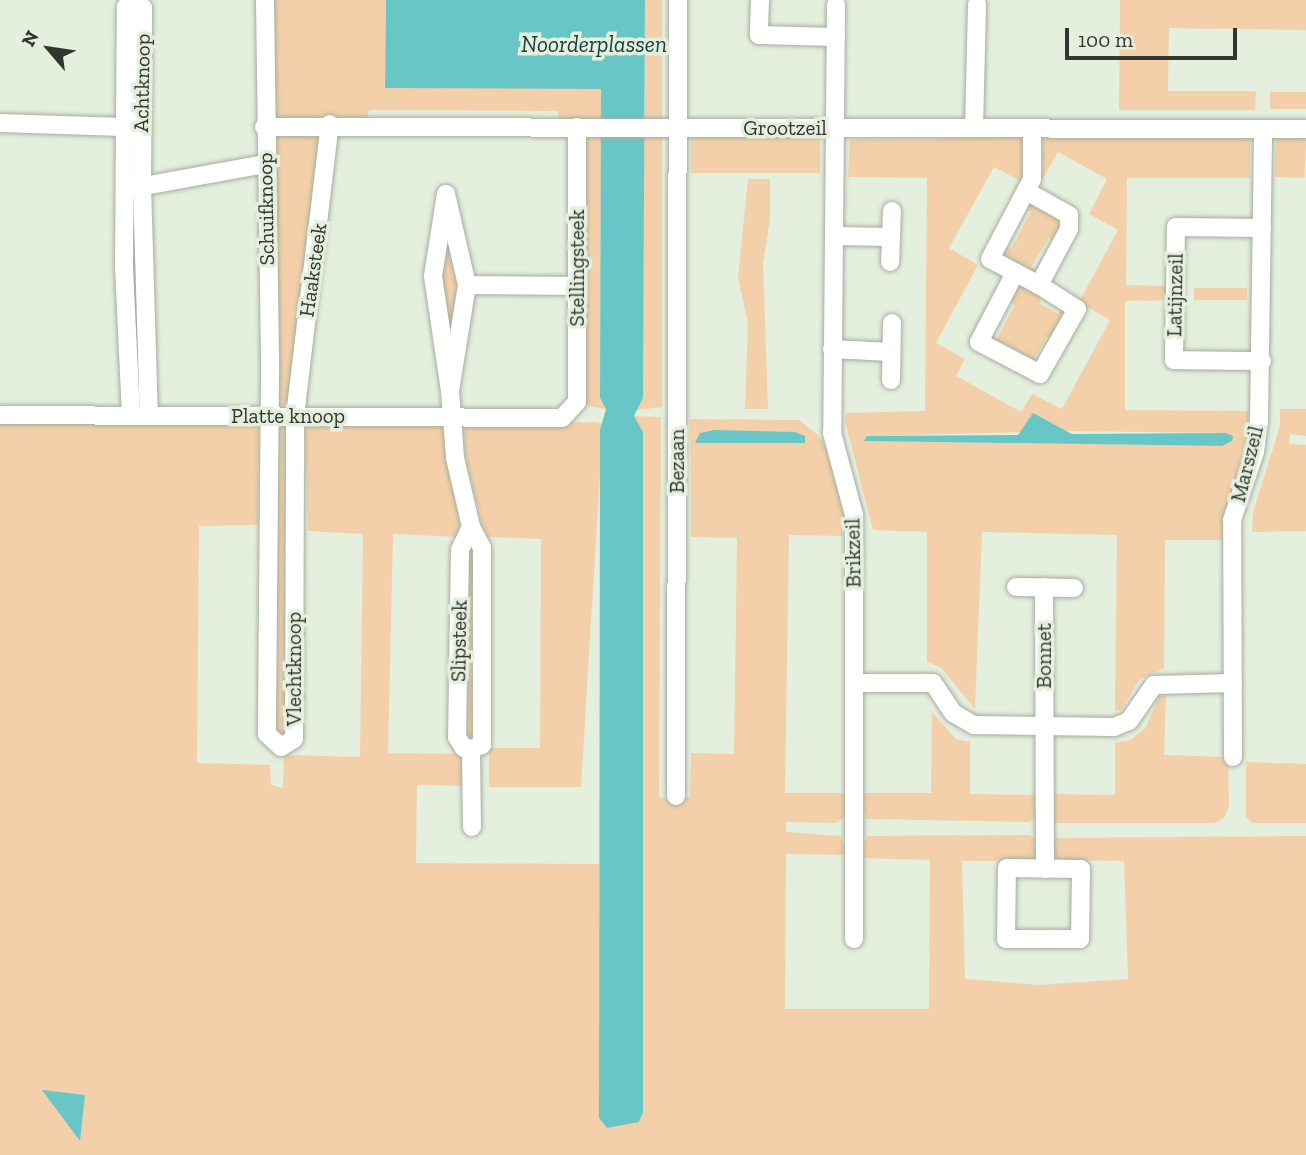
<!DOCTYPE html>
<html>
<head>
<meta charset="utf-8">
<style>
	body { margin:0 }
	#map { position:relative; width:1306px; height:1155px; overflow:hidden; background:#e5efde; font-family:"Zilla Slab",serif }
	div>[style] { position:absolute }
	.green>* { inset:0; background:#f3d0a9; transform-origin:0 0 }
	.water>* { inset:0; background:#69c6c7 }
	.roads { filter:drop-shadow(0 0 2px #a4ae9e) drop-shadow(0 0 2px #a4ae9e) }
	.minor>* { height:18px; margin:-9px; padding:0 9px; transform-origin:9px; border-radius:9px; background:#fff }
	span { translate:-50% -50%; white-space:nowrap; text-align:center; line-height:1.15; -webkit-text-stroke:7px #e5efde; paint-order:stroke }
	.street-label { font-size:21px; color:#32362f }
	.water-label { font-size:23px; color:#174243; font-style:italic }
	.north { position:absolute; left:14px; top:14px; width:70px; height:70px; -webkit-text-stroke:5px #e5efde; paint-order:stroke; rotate:299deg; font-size:19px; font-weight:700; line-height:28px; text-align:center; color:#32362f }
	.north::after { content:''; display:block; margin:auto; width:24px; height:32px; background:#32362f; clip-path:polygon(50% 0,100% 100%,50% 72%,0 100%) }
	.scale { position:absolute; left:1065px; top:28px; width:172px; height:32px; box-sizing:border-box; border:4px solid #32362f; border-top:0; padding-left:9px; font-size:21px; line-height:24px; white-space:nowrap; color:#32362f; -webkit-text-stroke:5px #e5efde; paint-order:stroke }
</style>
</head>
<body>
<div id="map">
	<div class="green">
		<div style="clip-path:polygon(270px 0,386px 0,385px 88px,601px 88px,601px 121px,559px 120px,558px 111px,369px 110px,367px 120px,278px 119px,270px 110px)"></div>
		<div style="left:645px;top:0;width:17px;height:119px"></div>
		<div style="clip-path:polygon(1120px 0,1306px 0,1306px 30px,1169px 28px,1168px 91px,1256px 91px,1255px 110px,1119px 110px)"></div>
		<div style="left:1270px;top:92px;width:36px;height:17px"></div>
		<div style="clip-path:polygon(273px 134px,319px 136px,323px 140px,290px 406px,275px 405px)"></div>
		<div style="clip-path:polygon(644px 135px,662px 136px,662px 407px,635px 410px,643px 398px)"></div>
		<div style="clip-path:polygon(582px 136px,601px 136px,600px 398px,606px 409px,583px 405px)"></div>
		<div style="left:691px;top:137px;width:129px;height:36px"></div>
		<div style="clip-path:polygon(evenodd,1025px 137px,1022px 182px,994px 167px,949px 248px,978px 265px,936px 343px,965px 359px,956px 376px,1021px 412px,1032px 394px,1062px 409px,1110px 320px,1079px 302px,1118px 230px,1089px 214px,1107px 179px,1058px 152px,1042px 180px,1043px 138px,1250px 138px,1250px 178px,1127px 178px,1126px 285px,1170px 286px,1169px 300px,1125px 301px,1125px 410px,1249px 411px,1245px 458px,1227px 540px,1165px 540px,1164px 668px,1139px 680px,1121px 710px,1115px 711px,1117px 535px,982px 532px,975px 709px,941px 668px,927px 662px,927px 532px,873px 530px,845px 421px,846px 413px,925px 411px,927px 178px,848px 177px,850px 140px,1025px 137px,1065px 431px,1226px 433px,1222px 446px,864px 441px,867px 436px,1065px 431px)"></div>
		<div style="left:1276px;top:137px;width:30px;height:40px;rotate:2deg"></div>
		<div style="clip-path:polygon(748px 179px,770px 179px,770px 220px,763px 263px,768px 409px,745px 409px,748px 324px,738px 278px)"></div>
		<div style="clip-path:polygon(1029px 200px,1064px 220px,1057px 241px,1049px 238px,1031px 267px,1038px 272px,1033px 275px,1001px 259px,1002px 245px,1011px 249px,1031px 212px,1024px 207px)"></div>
		<div style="clip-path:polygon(447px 210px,463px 289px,450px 369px,438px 277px)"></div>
		<div style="clip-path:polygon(1019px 285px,1044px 293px,1039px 303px,1058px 314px,1064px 305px,1068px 313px,1054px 340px,1047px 337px,1034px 359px,1038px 365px,990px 340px,990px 334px,997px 338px,1015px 305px,1007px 301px)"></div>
		<div style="left:1194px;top:288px;width:53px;height:12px"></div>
		<div style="clip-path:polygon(1280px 409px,1306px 409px,1306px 436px,1290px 434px,1289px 444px,1306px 445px,1306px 531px,1252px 532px,1253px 512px,1280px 426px)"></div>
		<div style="clip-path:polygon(634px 416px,661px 417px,659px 796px,666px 799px,690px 797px,691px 753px,734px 754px,737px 538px,691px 537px,690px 419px,799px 420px,818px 435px,838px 466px,845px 517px,842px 536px,789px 535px,785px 793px,848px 793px,846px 816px,836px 823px,786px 822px,786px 832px,840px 836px,848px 855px,786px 854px,785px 1009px,929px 1009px,930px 860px,859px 858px,867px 836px,1029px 835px,1038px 840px,1040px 861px,962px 861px,965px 979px,1039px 985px,1128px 979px,1124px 861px,1050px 860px,1055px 838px,1306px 836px,1306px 1155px,0 1155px,0 419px,259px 420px,258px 525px,199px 526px,197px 763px,270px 765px,271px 785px,283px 788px,284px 755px,360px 757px,363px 534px,308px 531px,305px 426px,438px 423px,443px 429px,459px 501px,459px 537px,393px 534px,388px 753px,472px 754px,471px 786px,417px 785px,416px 863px,599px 864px,599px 1118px,643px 1112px,643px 433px)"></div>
		<div style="clip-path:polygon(278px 421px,288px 422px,289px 734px,282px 738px,276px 737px)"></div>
		<div style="clip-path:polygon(596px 422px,603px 424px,581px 787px,489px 787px,489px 748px,540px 748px,541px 539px,485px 537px,465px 456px,464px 424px)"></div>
		<div style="clip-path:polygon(471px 551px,474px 551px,477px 639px,473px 743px,463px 735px,466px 553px)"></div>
		<div style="clip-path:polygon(1159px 696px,1166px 696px,1164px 755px,1228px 757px,1229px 806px,1224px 818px,1214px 823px,1053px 823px,1049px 794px,1115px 795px,1115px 743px,1131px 740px,1146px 727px)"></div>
		<div style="clip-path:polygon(932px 712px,956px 739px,970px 742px,970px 794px,1039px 795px,1039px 815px,1029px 822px,866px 819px,860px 793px,931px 793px)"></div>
		<div style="clip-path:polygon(1246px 762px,1306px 764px,1306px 823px,1252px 823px,1246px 817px)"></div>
	</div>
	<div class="water">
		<div style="clip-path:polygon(386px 0,645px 0,643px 398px,634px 416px,643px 432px,643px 1112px,639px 1122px,607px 1128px,599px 1118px,600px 430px,606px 409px,600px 398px,601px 89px,385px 88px)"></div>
		<div style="clip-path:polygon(1033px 413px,1072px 434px,1226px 433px,1233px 436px,1232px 441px,1222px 446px,864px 441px,867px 436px,1018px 435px)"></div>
		<div style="clip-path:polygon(715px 430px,795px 432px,805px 436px,805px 443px,695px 443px,700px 433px)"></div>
		<div style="clip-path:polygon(42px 1090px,85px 1095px,80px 1141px)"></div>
	</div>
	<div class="roads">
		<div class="minor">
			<div style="left:265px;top:0;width:374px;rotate:89.2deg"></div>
			<div style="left:270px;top:374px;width:360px;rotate:90.5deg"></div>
			<div style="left:267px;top:734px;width:19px;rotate:43deg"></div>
			<div style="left:281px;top:747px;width:15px;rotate:-32deg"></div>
			<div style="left:294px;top:739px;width:323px;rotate:-89.8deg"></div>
			<div style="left:295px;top:416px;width:294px;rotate:-83.2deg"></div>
			<div style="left:760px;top:0;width:35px;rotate:92deg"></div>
			<div style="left:759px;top:35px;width:77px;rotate:1.5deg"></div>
			<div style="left:836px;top:5px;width:428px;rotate:90.5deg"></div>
			<div style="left:832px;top:433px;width:85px;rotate:75deg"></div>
			<div style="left:854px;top:515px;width:424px;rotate:90deg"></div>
			<div style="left:0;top:123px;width:124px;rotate:1.8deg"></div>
			<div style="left:124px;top:127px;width:10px;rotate:29deg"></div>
			<div style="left:264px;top:127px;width:1042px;rotate:0.11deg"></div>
			<div style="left:974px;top:128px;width:124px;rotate:-88.6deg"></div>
			<div style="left:133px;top:188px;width:134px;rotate:-10.3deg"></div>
			<div style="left:1028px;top:192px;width:47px;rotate:29.3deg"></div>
			<div style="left:1069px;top:215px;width:14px;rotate:90deg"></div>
			<div style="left:1069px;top:229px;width:64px;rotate:118.2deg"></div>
			<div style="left:1039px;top:285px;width:55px;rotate:-152deg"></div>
			<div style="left:990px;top:259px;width:90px;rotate:-62.3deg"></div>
			<div style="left:1032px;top:179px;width:50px;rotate:-90deg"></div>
			<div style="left:446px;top:194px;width:93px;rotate:77deg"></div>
			<div style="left:467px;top:285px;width:107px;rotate:99.1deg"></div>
			<div style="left:450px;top:391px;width:116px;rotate:-98.4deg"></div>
			<div style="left:433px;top:276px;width:83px;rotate:-81deg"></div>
			<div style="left:1262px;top:228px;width:86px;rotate:-179.3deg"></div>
			<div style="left:1176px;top:227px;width:133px;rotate:90.9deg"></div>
			<div style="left:1174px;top:360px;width:88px;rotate:0.7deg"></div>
			<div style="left:834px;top:236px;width:57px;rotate:1deg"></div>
			<div style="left:891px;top:237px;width:25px;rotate:92deg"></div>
			<div style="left:891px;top:237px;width:26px;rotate:-88deg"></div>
			<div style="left:1015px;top:273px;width:78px;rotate:117.6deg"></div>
			<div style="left:979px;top:342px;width:69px;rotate:27.7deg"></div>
			<div style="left:1040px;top:374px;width:75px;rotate:-60.4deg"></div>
			<div style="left:1077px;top:309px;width:45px;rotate:-147.7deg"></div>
			<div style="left:467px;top:285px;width:111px;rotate:0.5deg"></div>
			<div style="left:832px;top:349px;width:58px;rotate:3deg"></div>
			<div style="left:891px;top:380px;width:57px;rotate:-89deg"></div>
			<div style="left:450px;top:391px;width:67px;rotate:85.7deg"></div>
			<div style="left:455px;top:458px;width:71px;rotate:76.9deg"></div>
			<div style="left:471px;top:527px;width:24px;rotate:62deg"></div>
			<div style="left:482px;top:548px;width:197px;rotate:90deg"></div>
			<div style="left:482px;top:745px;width:12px;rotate:160deg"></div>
			<div style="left:471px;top:749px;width:78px;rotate:89.3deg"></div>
			<div style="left:0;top:415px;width:562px;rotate:0.31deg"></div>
			<div style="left:562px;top:418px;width:22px;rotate:-47deg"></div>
			<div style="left:577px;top:402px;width:275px;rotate:-90deg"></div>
			<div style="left:131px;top:416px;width:150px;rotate:-92.7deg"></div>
			<div style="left:124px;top:266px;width:259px;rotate:-89.6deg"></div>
			<div style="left:126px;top:7px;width:17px;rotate:3deg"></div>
			<div style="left:143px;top:8px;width:177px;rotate:90.3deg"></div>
			<div style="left:142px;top:185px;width:231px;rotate:88.3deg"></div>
			<div style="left:471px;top:527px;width:25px;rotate:116deg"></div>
			<div style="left:460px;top:550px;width:187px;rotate:90.9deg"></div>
			<div style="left:457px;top:737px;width:13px;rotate:58deg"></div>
			<div style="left:464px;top:748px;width:7px;rotate:8deg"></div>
			<div style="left:1016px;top:587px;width:58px;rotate:1deg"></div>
			<div style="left:1044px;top:587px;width:282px;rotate:89.8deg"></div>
			<div style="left:854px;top:683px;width:79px"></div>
			<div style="left:933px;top:683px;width:36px;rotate:56deg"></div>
			<div style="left:953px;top:713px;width:24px;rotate:30deg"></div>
			<div style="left:974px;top:725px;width:140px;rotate:0.8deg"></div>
			<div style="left:1114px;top:727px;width:16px;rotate:-22deg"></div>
			<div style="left:1129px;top:721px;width:44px;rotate:-55.2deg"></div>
			<div style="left:1154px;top:685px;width:79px;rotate:-1.5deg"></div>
			<div style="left:1233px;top:757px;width:237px;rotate:-90.2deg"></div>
			<div style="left:1232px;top:520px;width:72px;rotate:-71.3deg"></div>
			<div style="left:1255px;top:452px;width:31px;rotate:-83deg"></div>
			<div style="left:1259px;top:421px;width:292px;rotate:-89.2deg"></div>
			<div style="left:676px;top:796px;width:796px;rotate:-89.86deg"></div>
			<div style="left:1007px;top:868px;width:74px;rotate:0.8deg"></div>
			<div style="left:1081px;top:869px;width:70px;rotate:90.8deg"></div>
			<div style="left:1080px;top:939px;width:74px;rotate:180deg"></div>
			<div style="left:1006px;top:939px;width:71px;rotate:-89.2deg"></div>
		</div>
	</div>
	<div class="street-label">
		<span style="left:142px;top:83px;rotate:-89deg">Achtknoop</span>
		<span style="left:785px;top:128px">Grootzeil</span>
		<span style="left:266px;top:209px;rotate:-91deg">Schuifknoop</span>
		<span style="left:577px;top:268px;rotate:-90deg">Stellingsteek</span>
		<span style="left:313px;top:270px;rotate:-82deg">Haaksteek</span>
		<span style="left:1175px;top:295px;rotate:-89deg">Latijnzeil</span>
		<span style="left:288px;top:416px">Platte knoop</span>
		<span style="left:677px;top:461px;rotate:-90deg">Bezaan</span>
		<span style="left:1247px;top:464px;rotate:-76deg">Marszeil</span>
		<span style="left:853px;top:553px;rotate:-91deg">Brikzeil</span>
		<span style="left:459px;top:641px;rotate:-89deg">Slipsteek</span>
		<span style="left:1044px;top:656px;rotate:-90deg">Bonnet</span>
		<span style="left:294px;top:669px;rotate:-90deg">Vlechtknoop</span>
	</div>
	<div class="water-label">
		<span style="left:594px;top:44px">Noorderplassen</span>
	</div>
	<div class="north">N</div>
	<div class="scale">100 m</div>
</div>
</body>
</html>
